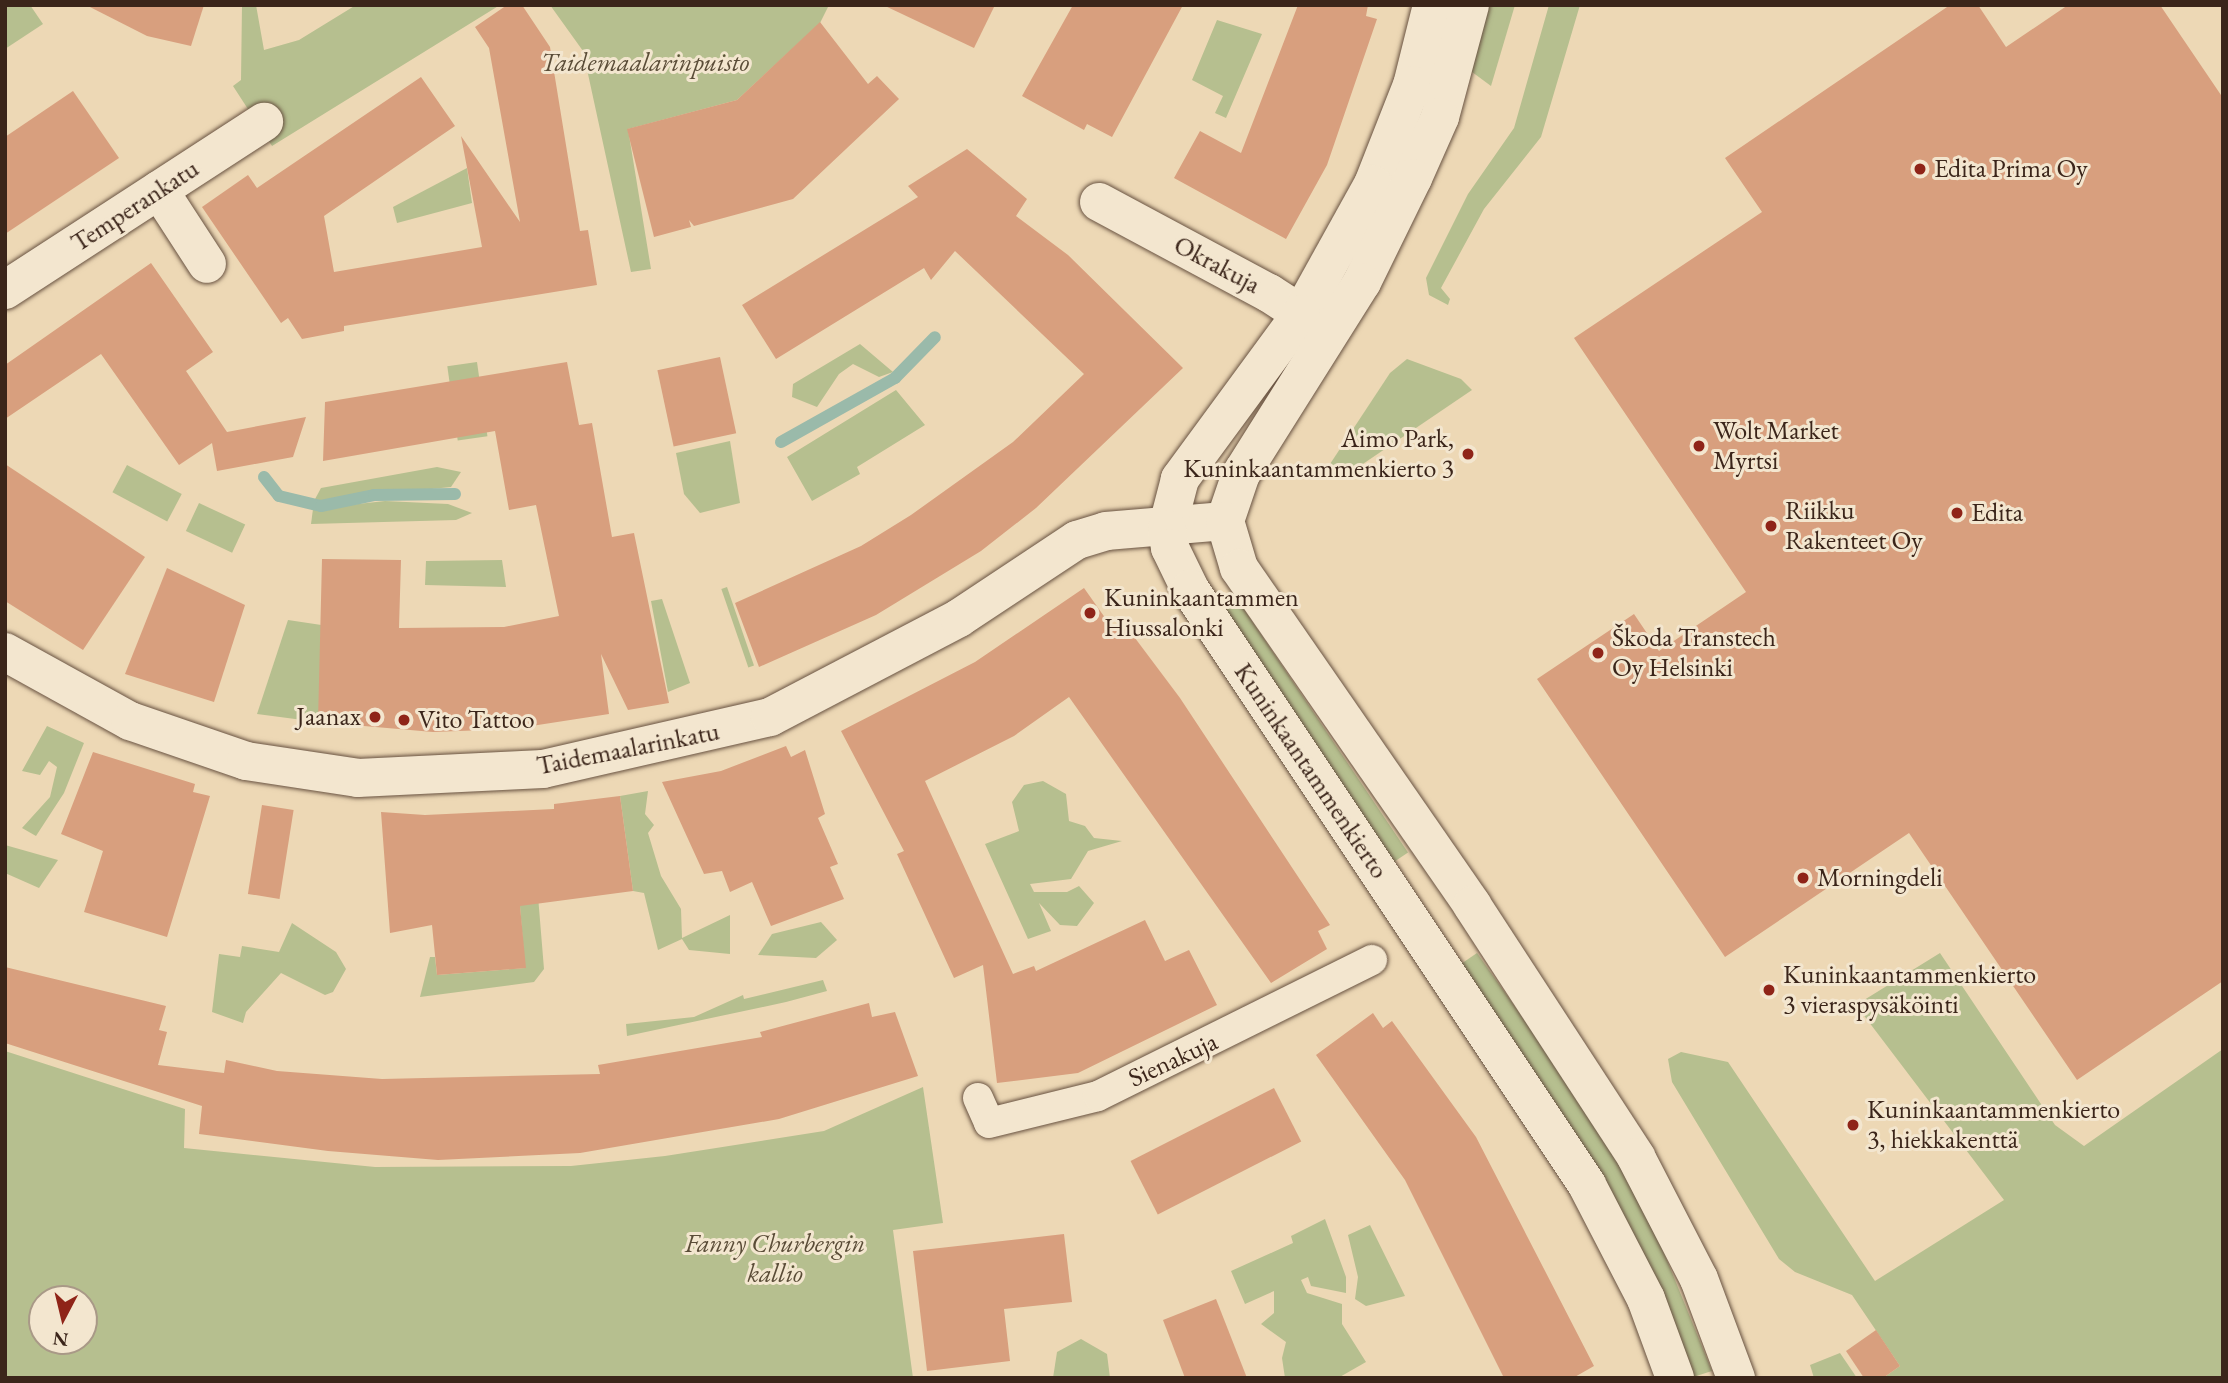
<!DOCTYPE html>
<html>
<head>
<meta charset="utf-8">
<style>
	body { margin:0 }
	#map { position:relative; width:2228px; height:1383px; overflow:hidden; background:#edd8b5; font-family:"EB Garamond",serif }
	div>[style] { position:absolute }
	.green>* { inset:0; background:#b6bf8f; transform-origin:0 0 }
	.stream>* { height:12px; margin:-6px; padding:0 6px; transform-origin:6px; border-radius:6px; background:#9abaaa }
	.building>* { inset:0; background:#d89f7e; transform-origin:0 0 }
	.roads { filter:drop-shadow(0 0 2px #685241) drop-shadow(0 0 2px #685241) }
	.pedestrian>* { height:30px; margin:-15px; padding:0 15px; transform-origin:15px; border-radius:15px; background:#f3e6cf }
	.minor>* { height:38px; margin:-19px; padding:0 19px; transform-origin:19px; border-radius:19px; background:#f3e6cf }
	.tertiary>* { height:38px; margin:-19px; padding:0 19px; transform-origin:19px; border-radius:19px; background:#f3e6cf }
	.dots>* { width:19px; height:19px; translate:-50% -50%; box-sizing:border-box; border:4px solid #f3e6cf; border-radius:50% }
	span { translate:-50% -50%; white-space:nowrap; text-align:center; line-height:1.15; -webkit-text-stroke:6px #f3e6cf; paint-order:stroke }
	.park-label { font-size:26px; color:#5a4c37; font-style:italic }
	.poi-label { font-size:26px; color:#3b251a }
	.left { translate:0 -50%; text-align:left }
	.right { translate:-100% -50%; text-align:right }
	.street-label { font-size:26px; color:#3b251a }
	.frame { position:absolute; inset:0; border:7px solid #3b251a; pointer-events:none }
	.north { position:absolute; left:28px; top:1285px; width:70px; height:70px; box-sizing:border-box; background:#f3e6cf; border:2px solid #a99987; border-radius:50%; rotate:187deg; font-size:19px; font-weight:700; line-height:28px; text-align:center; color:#3b251a }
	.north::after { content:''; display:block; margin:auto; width:24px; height:32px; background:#8f2418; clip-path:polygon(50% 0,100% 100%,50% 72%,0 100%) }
</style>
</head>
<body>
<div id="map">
	<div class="green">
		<div style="clip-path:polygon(5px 5px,30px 5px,43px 24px,5px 49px)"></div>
		<div style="clip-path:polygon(242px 5px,256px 5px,264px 50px,299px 40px,356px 5px,500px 5px,272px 146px,233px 86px,241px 80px)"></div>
		<div style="clip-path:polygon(550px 5px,829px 5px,820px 23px,737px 100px,628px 129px,651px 269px,631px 272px,583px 51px)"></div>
		<div style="clip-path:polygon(1486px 5px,1515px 5px,1491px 86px,1468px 69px)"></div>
		<div style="clip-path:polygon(1549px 5px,1580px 5px,1541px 137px,1484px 209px,1441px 288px,1450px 299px,1448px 305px,1429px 295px,1426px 278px,1468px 194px,1514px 128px)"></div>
		<div style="clip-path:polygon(1217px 20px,1262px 34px,1226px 118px,1215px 113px,1223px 96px,1192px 80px)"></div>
		<div style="clip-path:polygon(467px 168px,472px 203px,397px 223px,393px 207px)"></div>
		<div style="clip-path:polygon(860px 344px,893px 372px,879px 377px,853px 364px,839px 374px,817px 407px,792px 397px,793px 384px)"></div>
		<div style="clip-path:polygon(1407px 359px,1461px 379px,1472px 390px,1354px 470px,1332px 474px,1330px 464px,1390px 373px)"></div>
		<div style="left:477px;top:362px;width:75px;height:30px;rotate:82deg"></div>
		<div style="clip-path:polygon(896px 390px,925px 425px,857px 467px,860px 474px,812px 501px,787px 457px)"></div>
		<div style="clip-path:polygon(730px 441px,740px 503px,700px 513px,684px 494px,676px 453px)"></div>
		<div style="left:127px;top:465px;width:62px;height:31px;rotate:28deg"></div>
		<div style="clip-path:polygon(437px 467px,461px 472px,451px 487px,314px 501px,321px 488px)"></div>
		<div style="clip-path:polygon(385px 501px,448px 504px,472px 513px,456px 520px,311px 524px,313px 509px)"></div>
		<div style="left:199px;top:503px;width:51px;height:31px;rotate:25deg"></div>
		<div style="clip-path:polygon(502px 560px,506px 587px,425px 585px,426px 561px)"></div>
		<div style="left:727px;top:587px;width:83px;height:6px;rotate:71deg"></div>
		<div style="left:1233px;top:593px;width:313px;height:23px;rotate:56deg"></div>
		<div style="clip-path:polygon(662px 599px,690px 683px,668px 692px,651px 601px)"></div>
		<div style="clip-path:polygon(288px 620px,348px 629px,318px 722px,257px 714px)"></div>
		<div style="clip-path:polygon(47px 726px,84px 743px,64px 793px,36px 836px,22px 828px,50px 797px,57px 767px,49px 761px,40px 775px,22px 771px)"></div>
		<div style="clip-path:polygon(1043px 781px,1066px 794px,1069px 821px,1085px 826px,1094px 838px,1122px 841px,1088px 851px,1071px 879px,1030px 884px,1034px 892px,1067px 892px,1079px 886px,1094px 903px,1077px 926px,1060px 925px,1039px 903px,1051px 931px,1028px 939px,985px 844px,1019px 831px,1012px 802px,1024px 785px)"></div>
		<div style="clip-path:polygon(648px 791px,645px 814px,654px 825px,648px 833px,661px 876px,681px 909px,682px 938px,730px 915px,730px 954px,689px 950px,682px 939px,658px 950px,644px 893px,633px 891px,620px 796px)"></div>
		<div style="clip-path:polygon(5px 845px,58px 860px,39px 888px,5px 873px)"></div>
		<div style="clip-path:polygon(519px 894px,538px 896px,544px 969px,534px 982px,420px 997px,430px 957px,435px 957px,437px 975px,525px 968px)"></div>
		<div style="clip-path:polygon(821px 922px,837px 940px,816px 958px,758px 955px,772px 934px)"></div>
		<div style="clip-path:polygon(292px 923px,336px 952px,346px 969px,333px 992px,325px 995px,281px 973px,246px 1012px,243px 1023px,212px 1012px,219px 954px,240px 957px,242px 946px,279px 952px)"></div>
		<div style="clip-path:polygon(1477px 953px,1579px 1097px,1647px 1211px,1712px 1371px,1690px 1378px,1458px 966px)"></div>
		<div style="clip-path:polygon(1940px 953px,2055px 1125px,2084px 1146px,2223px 1049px,2223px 1378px,1883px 1378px,1900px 1366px,1852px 1295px,1795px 1272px,1779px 1259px,1672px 1082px,1668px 1059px,1681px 1052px,1728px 1062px,1875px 1281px,2004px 1200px,1856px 1005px)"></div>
		<div style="clip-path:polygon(823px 980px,827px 991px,786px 1002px,627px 1036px,626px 1024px,694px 1017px,743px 995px,744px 999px)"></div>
		<div style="clip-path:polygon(evenodd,5px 1051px,185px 1109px,184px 1148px,375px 1167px,571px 1166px,665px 1156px,824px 1131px,923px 1087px,943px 1223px,893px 1230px,913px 1378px,5px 1378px,5px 1051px,42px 1299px,84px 1299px,84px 1341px,42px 1341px,42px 1299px)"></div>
		<div style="clip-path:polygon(1325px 1219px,1346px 1277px,1346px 1293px,1311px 1286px,1308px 1277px,1301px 1280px,1307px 1293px,1342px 1304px,1342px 1324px,1366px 1362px,1338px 1378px,1285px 1378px,1282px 1358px,1286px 1342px,1261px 1324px,1274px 1313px,1274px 1291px,1245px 1304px,1231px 1271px,1293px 1243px,1291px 1236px)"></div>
		<div style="clip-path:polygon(1370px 1225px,1405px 1296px,1366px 1306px,1355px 1299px,1358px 1277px,1348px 1235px)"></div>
		<div style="clip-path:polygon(1081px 1339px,1107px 1354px,1110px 1378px,1053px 1378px,1057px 1352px)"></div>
		<div style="clip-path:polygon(1840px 1353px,1857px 1378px,1814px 1378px,1810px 1365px)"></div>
	</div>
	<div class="stream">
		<div style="left:781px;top:442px;width:131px;rotate:-29.3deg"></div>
		<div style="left:895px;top:378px;width:57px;rotate:-45.7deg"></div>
		<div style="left:264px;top:477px;width:24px;rotate:52deg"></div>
		<div style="left:279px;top:496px;width:43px;rotate:13.4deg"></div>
		<div style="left:321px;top:506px;width:54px;rotate:-11.7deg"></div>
		<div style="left:374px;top:495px;width:81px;rotate:-0.7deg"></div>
	</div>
	<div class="building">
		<div style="clip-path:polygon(86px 5px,204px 5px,191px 46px,147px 36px)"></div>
		<div style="clip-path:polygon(507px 5px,522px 5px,550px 47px,580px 231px,588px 230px,597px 285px,344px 326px,344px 331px,302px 339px,288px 318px,281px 323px,202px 207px,248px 175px,257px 188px,421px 77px,455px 126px,324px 216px,334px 272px,482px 247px,461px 136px,520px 222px,489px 48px,475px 27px)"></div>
		<div style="clip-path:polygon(883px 5px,995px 5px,974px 48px)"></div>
		<div style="clip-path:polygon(1073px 5px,1183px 5px,1112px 137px,1087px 124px,1084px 130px,1022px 96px)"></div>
		<div style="clip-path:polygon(1298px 5px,1368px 5px,1366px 16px,1377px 19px,1327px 165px,1286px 239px,1174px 178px,1200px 131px,1241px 153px)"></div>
		<div style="clip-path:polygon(1950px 5px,1978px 5px,2006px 47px,2068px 5px,2160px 5px,2223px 98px,2223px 981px,2077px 1080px,1909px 833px,1725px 957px,1537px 679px,1634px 614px,1659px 651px,1746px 592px,1574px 338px,1762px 212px,1725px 158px)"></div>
		<div style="clip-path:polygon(820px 22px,868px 84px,877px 76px,899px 99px,793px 199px,694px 226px,689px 220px,691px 227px,654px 237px,627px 129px,737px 100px)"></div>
		<div style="clip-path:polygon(73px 91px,119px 158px,5px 234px,5px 137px)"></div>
		<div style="clip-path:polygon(967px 149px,1027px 199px,1016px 216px,1068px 255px,1183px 368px,1036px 508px,981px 551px,876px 615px,759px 667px,735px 603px,861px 546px,911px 515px,1013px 442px,1084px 374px,955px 251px,931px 280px,924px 268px,776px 359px,742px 305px,918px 197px,908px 186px)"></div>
		<div style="clip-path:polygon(151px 263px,213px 352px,186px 371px,227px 432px,306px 417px,293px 457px,217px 471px,212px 443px,179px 465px,101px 354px,5px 419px,5px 365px)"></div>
		<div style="left:720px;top:357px;width:78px;height:64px;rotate:78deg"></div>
		<div style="clip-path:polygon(567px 362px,579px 425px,592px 423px,612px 537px,634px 533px,669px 703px,628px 710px,601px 654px,609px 714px,512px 729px,433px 732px,318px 722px,322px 559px,401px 560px,399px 628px,504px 627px,559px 616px,536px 505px,509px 510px,495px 431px,323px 461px,325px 402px)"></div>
		<div style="clip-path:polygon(5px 464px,145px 557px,83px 650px,5px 601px)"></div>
		<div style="clip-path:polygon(167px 568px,245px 605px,214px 702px,125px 674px)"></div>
		<div style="clip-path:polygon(1084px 588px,1113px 629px,1123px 622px,1180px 698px,1330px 925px,1318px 931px,1327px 949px,1271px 983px,1069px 697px,1014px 736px,925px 781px,1013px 974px,1034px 966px,1036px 971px,1145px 920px,1165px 961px,1189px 950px,1217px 1005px,1078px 1073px,997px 1083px,983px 965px,954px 978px,897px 854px,904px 851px,841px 731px,975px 662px)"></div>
		<div style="clip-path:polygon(786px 746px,791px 757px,805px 750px,825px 814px,818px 818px,838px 864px,830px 867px,844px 899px,771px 926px,752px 882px,730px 892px,722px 871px,704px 874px,662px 782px,721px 771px)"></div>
		<div style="clip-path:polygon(93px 752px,195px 784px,193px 792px,210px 796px,167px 937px,84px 912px,103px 851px,61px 834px)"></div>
		<div style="clip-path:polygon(620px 796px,633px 891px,520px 906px,526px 968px,437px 975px,432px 925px,390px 933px,381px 812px,425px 815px,554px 809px,554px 804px)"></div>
		<div style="left:262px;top:805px;width:32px;height:90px;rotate:9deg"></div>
		<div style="clip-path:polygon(5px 967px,166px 1006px,159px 1030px,167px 1032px,158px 1065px,224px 1073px,226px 1060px,277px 1071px,382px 1079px,600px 1074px,598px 1065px,762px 1037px,760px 1032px,869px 1003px,872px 1017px,895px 1012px,918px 1076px,779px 1119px,580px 1153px,438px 1160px,328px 1151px,199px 1134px,202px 1106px,5px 1043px)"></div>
		<div style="clip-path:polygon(1373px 1013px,1383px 1028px,1392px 1021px,1476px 1137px,1594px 1366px,1573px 1378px,1504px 1378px,1405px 1180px,1316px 1055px)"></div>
		<div style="left:1274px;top:1088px;width:60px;height:161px;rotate:63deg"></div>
		<div style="clip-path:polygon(1064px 1234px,1072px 1302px,1004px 1309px,1010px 1361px,927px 1371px,913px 1251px)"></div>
		<div style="clip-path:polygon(1216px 1299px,1247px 1378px,1185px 1378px,1163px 1320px)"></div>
		<div style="clip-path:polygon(1876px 1330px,1900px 1366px,1883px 1378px,1864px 1378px,1846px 1351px)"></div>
	</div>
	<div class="roads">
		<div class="pedestrian">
			<div style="left:978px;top:1098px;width:27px;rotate:66deg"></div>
			<div style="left:989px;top:1123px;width:112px;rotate:-13.9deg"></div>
			<div style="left:1098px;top:1096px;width:306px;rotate:-26.4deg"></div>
		</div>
		<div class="minor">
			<div style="left:159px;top:190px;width:88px;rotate:57deg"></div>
			<div style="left:1099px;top:202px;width:193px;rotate:28.2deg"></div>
			<div style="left:1269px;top:293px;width:72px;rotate:33deg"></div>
			<div style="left:5px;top:290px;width:309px;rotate:-33deg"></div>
			<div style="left:5px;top:652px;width:143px;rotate:28.9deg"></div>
			<div style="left:130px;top:721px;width:123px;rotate:19deg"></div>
			<div style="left:246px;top:761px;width:113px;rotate:8.6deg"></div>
			<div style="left:358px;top:778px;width:185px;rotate:-2.8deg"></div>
			<div style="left:543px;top:769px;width:233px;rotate:-12.9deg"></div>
			<div style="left:770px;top:717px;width:213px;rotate:-27.6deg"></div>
			<div style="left:959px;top:618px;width:141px;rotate:-33.5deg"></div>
			<div style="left:1077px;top:540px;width:30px;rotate:-17deg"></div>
			<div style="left:1106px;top:531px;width:119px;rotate:-4.8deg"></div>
		</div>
		<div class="tertiary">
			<div style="left:1432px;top:5px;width:82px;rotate:104deg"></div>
			<div style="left:1412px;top:85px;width:106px;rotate:111.5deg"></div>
			<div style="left:1373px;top:184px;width:149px;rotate:119deg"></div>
			<div style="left:1301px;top:314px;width:205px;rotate:126.3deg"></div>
			<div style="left:1180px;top:479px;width:52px;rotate:104.6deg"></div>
			<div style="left:1167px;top:529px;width:19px;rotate:81deg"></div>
			<div style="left:1170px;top:548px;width:46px;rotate:64deg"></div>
			<div style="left:1190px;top:589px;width:716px;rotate:56.33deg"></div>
			<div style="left:1587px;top:1185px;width:128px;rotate:62.6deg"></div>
			<div style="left:1646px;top:1299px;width:84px;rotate:69.8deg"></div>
			<div style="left:1470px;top:5px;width:116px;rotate:105deg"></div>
			<div style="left:1440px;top:117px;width:67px;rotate:113.9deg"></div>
			<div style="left:1413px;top:178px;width:116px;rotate:116.1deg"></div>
			<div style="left:1362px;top:282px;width:227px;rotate:122.2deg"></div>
			<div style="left:1241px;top:474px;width:50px;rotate:108.8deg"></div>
			<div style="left:1225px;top:521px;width:49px;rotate:73.4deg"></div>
			<div style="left:1239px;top:568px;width:410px;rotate:55.3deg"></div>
			<div style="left:1472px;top:905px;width:301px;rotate:56.9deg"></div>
			<div style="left:1636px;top:1157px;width:137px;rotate:62.7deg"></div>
			<div style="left:1699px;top:1279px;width:106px;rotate:69.5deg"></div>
		</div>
	</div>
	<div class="dots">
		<div style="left:1920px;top:169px;background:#8f2418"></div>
		<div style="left:1699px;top:446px;background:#8f2418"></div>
		<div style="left:1468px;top:454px;background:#8f2418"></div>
		<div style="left:1957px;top:513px;background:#8f2418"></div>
		<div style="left:1771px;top:526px;background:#8f2418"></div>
		<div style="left:1090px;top:613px;background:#8f2418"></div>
		<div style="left:1598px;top:653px;background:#8f2418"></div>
		<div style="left:375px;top:717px;background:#8f2418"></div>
		<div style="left:404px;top:720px;background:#8f2418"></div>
		<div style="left:1803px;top:878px;background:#8f2418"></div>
		<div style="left:1769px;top:990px;background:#8f2418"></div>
		<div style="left:1853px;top:1125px;background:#8f2418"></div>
	</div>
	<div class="park-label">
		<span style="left:645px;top:63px">Taidemaalarinpuisto</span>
		<span style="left:775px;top:1259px">Fanny Churbergin<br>kallio</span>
	</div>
	<div class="poi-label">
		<span class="left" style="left:1934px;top:169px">Edita Prima Oy</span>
		<span class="left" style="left:1713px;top:446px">Wolt Market<br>Myrtsi</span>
		<span class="right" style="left:1454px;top:454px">Aimo Park,<br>Kuninkaantammenkierto 3</span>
		<span class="left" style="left:1785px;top:526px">Riikku<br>Rakenteet Oy</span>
		<span class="left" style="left:1971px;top:513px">Edita</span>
		<span class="left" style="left:1104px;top:613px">Kuninkaantammen<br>Hiussalonki</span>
		<span class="left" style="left:1612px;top:653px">Škoda Transtech<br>Oy Helsinki</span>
		<span class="right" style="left:361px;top:717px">Jaanax</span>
		<span class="left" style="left:418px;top:720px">Vito Tattoo</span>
		<span class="left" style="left:1817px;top:878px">Morningdeli</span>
		<span class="left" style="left:1783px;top:990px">Kuninkaantammenkierto<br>3 vieraspysäköinti</span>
		<span class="left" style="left:1867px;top:1125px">Kuninkaantammenkierto<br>3, hiekkakenttä</span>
	</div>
	<div class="street-label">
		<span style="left:135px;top:206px;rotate:-33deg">Temperankatu</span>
		<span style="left:1217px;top:265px;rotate:28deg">Okrakuja</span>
		<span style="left:628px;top:749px;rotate:-11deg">Taidemaalarinkatu</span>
		<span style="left:1311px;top:771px;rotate:56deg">Kuninkaantammenkierto</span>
		<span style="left:1173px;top:1060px;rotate:-25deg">Sienakuja</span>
	</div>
	<div class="frame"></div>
	<div class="north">N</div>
</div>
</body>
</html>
